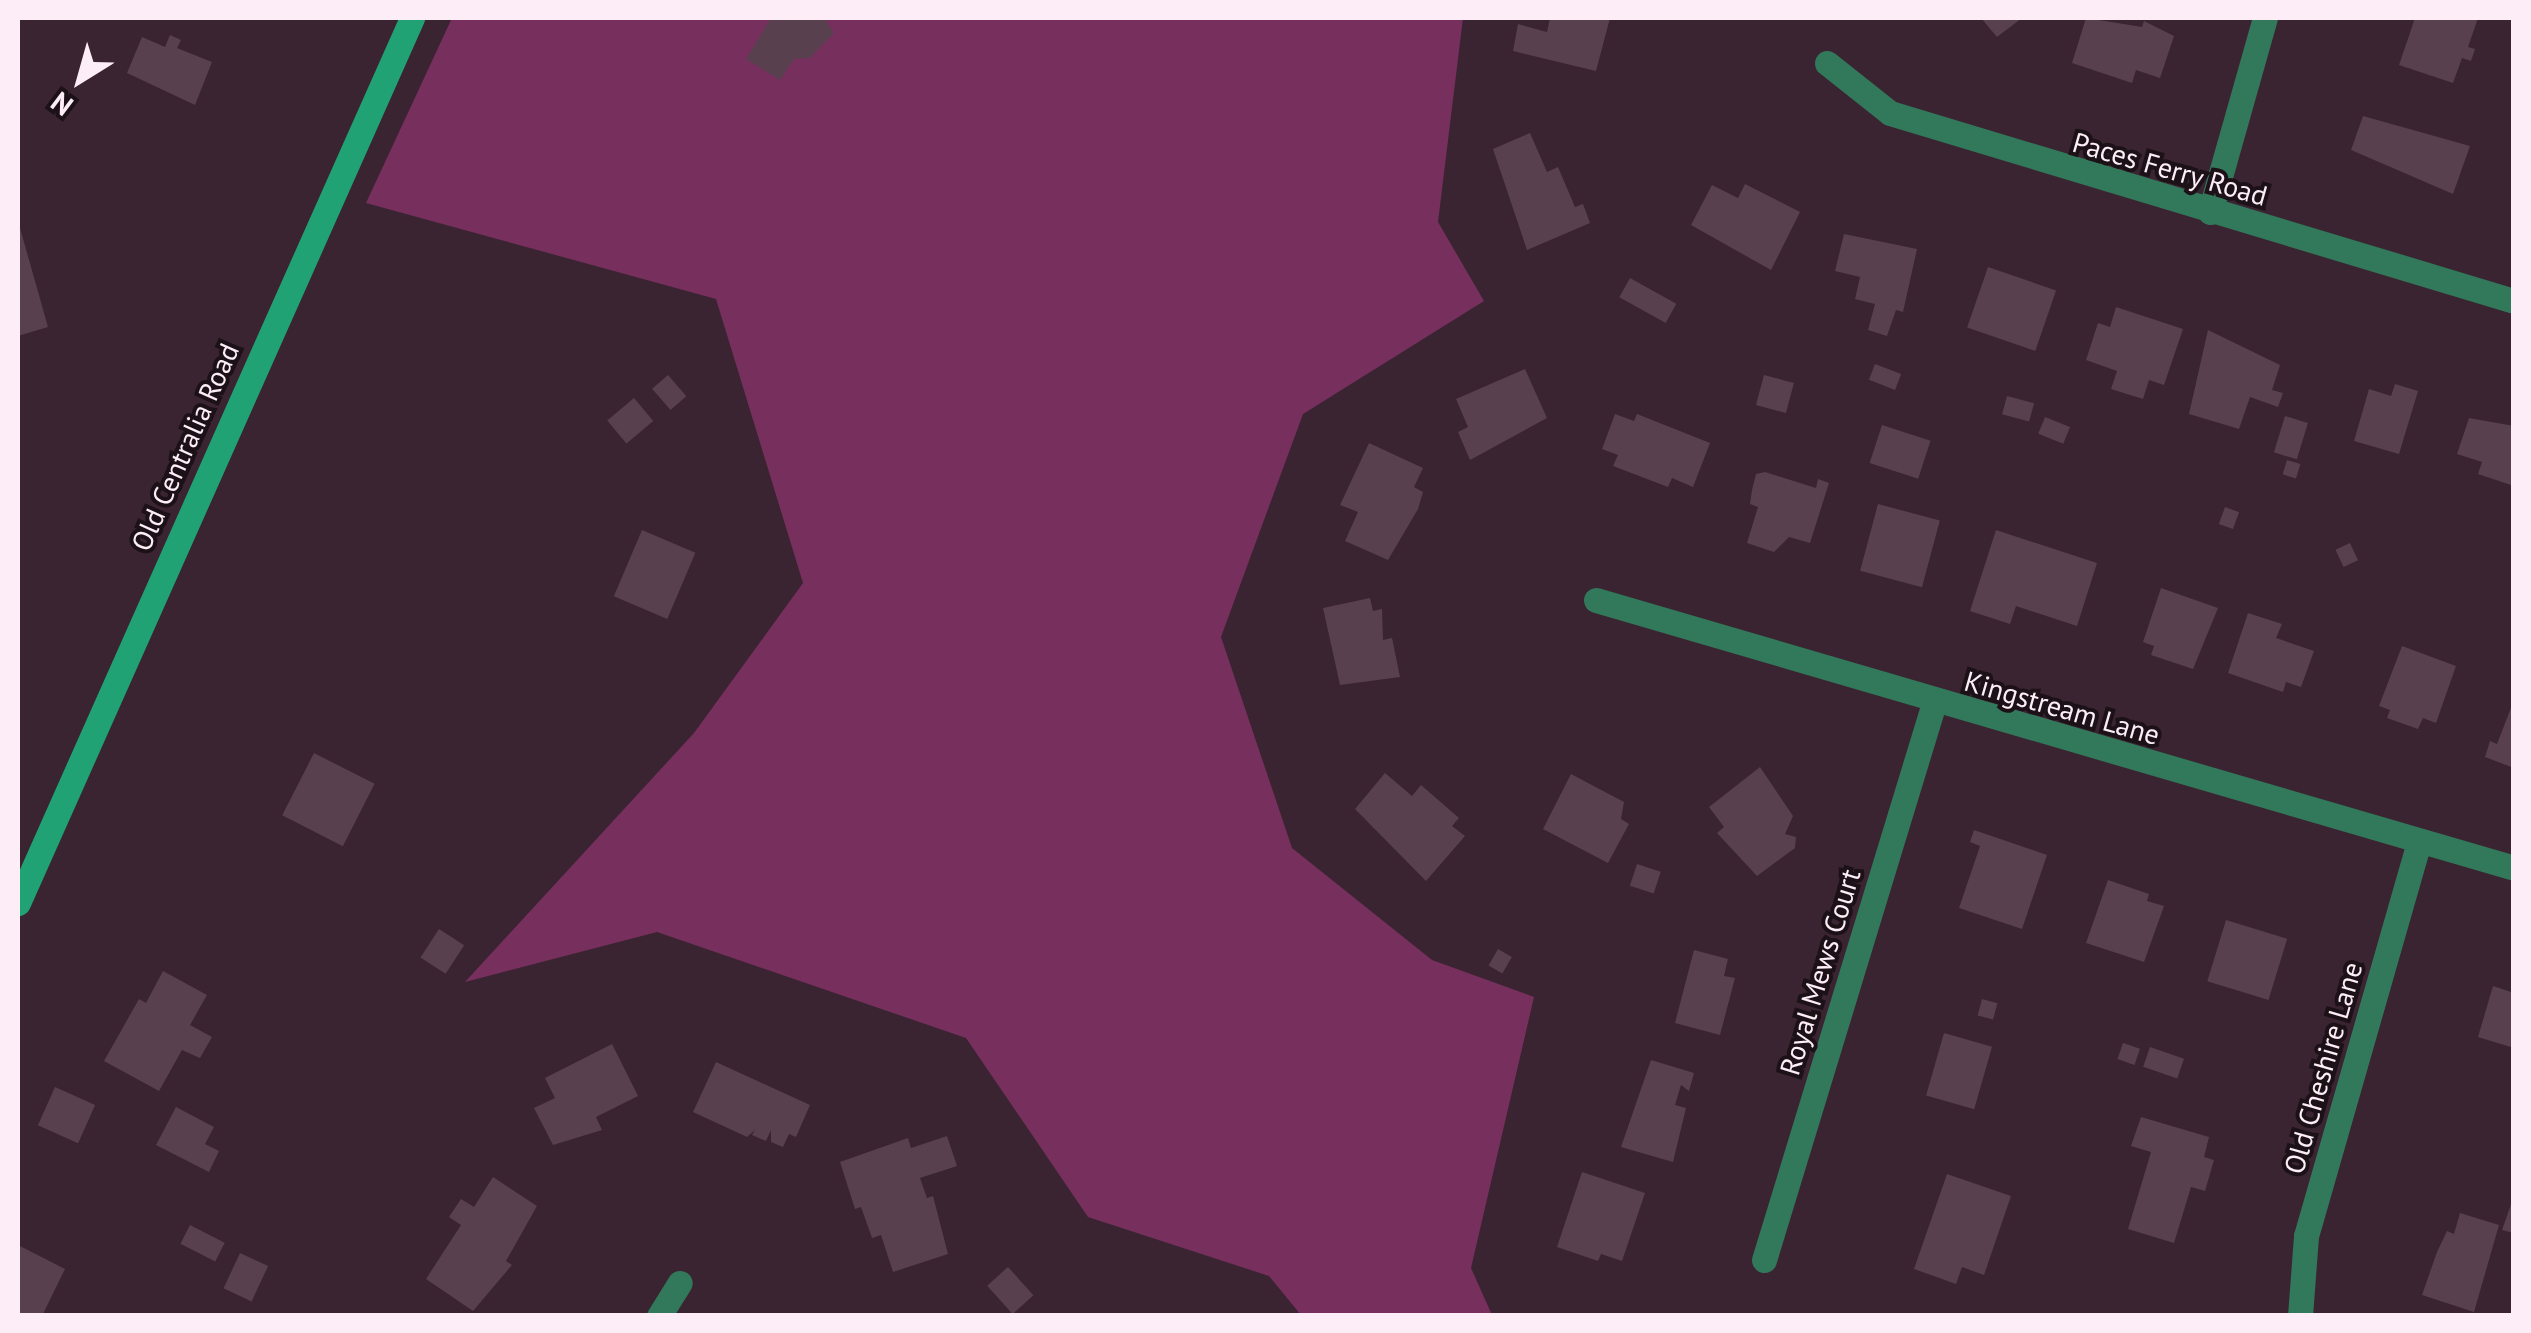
<!DOCTYPE html>
<html>
<head>
<meta charset="utf-8">
<style>
	body { margin:0 }
	#map { position:relative; width:2531px; height:1333px; overflow:hidden; background:#3a2431; font-family:"PT Sans",sans-serif }
	div>[style] { position:absolute }
	.green>* { inset:0; background:#772f5e }
	.building>* { inset:0; background:#58404e; transform-origin:0 0 }
	.street>* { height:25px; margin:-12.5px; padding:0 12.5px; transform-origin:12.5px; border-radius:12.5px; background:#32785a }
	.secondary>* { height:25px; margin:-12.5px; padding:0 12.5px; transform-origin:12.5px; border-radius:12.5px; background:#20a274 }
	span { translate:-50% -50%; white-space:nowrap; text-align:center; line-height:1.15; -webkit-text-stroke:8px #1b1117; paint-order:stroke }
	.street-label { font-size:28px; color:#fdedf6 }
	.frame { position:absolute; inset:0; border:20px solid #fdedf6; pointer-events:none }
	.north { position:absolute; left:30px; top:30px; width:100px; height:100px; -webkit-text-stroke:8px #1b1117; paint-order:stroke; rotate:217deg; font-size:28px; font-weight:700; line-height:40px; text-align:center; color:#fdedf6 }
	.north::after { content:''; display:block; margin:auto; width:35px; height:45px; background:#fdedf6; clip-path:polygon(50% 0,100% 100%,50% 72%,0 100%) }
</style>
</head>
<body>
<div id="map">
	<div class="green">
		<div style="clip-path:polygon(452px 18px,1463px 18px,1438px 222px,1484px 301px,1303px 414px,1221px 637px,1292px 848px,1432px 960px,1534px 997px,1471px 1268px,1492px 1315px,1301px 1315px,1269px 1276px,1088px 1217px,966px 1038px,657px 932px,465px 982px,694px 733px,803px 583px,716px 299px,366px 203px)"></div>
	</div>
	<div class="building">
		<div style="clip-path:polygon(771px 18px,824px 18px,834px 33px,810px 58px,794px 59px,780px 80px,746px 59px)"></div>
		<div style="clip-path:polygon(1550px 18px,1610px 18px,1596px 71px,1513px 51px,1518px 24px,1547px 32px)"></div>
		<div style="clip-path:polygon(1981px 18px,2022px 18px,1997px 37px)"></div>
		<div style="clip-path:polygon(2086px 18px,2142px 27px,2144px 21px,2174px 36px,2160px 78px,2136px 70px,2132px 83px,2072px 63px)"></div>
		<div style="clip-path:polygon(2415px 18px,2478px 18px,2468px 47px,2475px 49px,2471px 61px,2462px 58px,2453px 83px,2399px 65px)"></div>
		<div style="clip-path:polygon(170px 35px,181px 40px,177px 48px,212px 62px,195px 105px,127px 73px,142px 37px,165px 47px)"></div>
		<div style="clip-path:polygon(2363px 116px,2470px 146px,2453px 194px,2351px 150px)"></div>
		<div style="clip-path:polygon(1530px 133px,1547px 172px,1558px 167px,1575px 207px,1583px 204px,1590px 223px,1527px 250px,1493px 149px)"></div>
		<div style="clip-path:polygon(1745px 184px,1800px 212px,1771px 270px,1691px 225px,1712px 185px,1738px 198px)"></div>
		<div style="clip-path:polygon(18px 221px,48px 327px,18px 336px)"></div>
		<div style="clip-path:polygon(1844px 234px,1917px 249px,1903px 312px,1896px 310px,1887px 336px,1868px 330px,1875px 304px,1855px 299px,1860px 277px,1835px 271px)"></div>
		<div style="left:1988px;top:267px;width:72px;height:64px;rotate:19deg"></div>
		<div style="left:1630px;top:278px;width:53px;height:22px;rotate:29deg"></div>
		<div style="clip-path:polygon(2116px 307px,2183px 329px,2164px 385px,2149px 380px,2143px 399px,2111px 389px,2117px 371px,2086px 360px,2098px 323px,2110px 327px)"></div>
		<div style="clip-path:polygon(2208px 330px,2280px 365px,2272px 390px,2283px 393px,2278px 407px,2250px 397px,2239px 429px,2189px 414px)"></div>
		<div style="left:1875px;top:364px;width:28px;height:17px;rotate:21deg"></div>
		<div style="clip-path:polygon(1525px 369px,1547px 418px,1470px 460px,1458px 432px,1468px 427px,1456px 399px)"></div>
		<div style="left:668px;top:375px;width:28px;height:21px;rotate:49deg"></div>
		<div style="left:1764px;top:375px;width:31px;height:31px;rotate:15deg"></div>
		<div style="clip-path:polygon(2395px 384px,2418px 391px,2399px 454px,2354px 441px,2369px 389px,2391px 396px)"></div>
		<div style="left:2007px;top:396px;width:28px;height:19px;rotate:15deg"></div>
		<div style="left:634px;top:398px;width:30px;height:35px;rotate:50deg"></div>
		<div style="clip-path:polygon(1615px 414px,1634px 421px,1637px 414px,1710px 443px,1693px 487px,1672px 478px,1668px 487px,1613px 466px,1618px 455px,1602px 449px)"></div>
		<div style="left:2285px;top:416px;width:24px;height:38px;rotate:17deg"></div>
		<div style="left:2045px;top:417px;width:27px;height:18px;rotate:22deg"></div>
		<div style="clip-path:polygon(2469px 418px,2514px 426px,2514px 486px,2478px 474px,2482px 462px,2457px 454px)"></div>
		<div style="left:1882px;top:425px;width:51px;height:40px;rotate:18deg"></div>
		<div style="clip-path:polygon(1369px 443px,1423px 468px,1414px 487px,1423px 492px,1418px 509px,1388px 560px,1345px 541px,1358px 512px,1340px 505px)"></div>
		<div style="left:2287px;top:460px;width:14px;height:15px;rotate:17deg"></div>
		<div style="clip-path:polygon(1765px 472px,1816px 488px,1818px 479px,1829px 483px,1810px 543px,1789px 537px,1774px 552px,1747px 543px,1758px 507px,1750px 504px,1752px 490px,1756px 474px)"></div>
		<div style="left:1878px;top:504px;width:64px;height:69px;rotate:15deg"></div>
		<div style="left:2225px;top:507px;width:15px;height:18px;rotate:20deg"></div>
		<div style="left:642px;top:530px;width:58px;height:72px;rotate:23deg"></div>
		<div style="clip-path:polygon(1996px 530px,2097px 563px,2077px 626px,2016px 606px,2010px 624px,1970px 611px)"></div>
		<div style="left:2350px;top:543px;width:19px;height:16px;rotate:65deg"></div>
		<div style="clip-path:polygon(2161px 588px,2218px 608px,2193px 669px,2151px 655px,2154px 646px,2143px 642px)"></div>
		<div style="clip-path:polygon(1370px 598px,1373px 611px,1382px 609px,1383px 640px,1392px 638px,1400px 677px,1340px 685px,1323px 608px)"></div>
		<div style="clip-path:polygon(2248px 613px,2282px 624px,2276px 638px,2314px 651px,2301px 687px,2286px 682px,2283px 692px,2228px 673px)"></div>
		<div style="clip-path:polygon(2402px 646px,2456px 666px,2436px 723px,2423px 718px,2418px 729px,2387px 718px,2390px 710px,2379px 706px)"></div>
		<div style="clip-path:polygon(2514px 700px,2514px 768px,2485px 757px,2490px 741px,2497px 744px)"></div>
		<div style="left:314px;top:753px;width:68px;height:70px;rotate:27deg"></div>
		<div style="clip-path:polygon(1760px 767px,1793px 816px,1785px 834px,1796px 837px,1795px 848px,1757px 876px,1717px 833px,1724px 827px,1709px 807px)"></div>
		<div style="clip-path:polygon(1385px 773px,1412px 796px,1421px 785px,1459px 818px,1452px 826px,1465px 836px,1426px 881px,1355px 809px)"></div>
		<div style="clip-path:polygon(1571px 774px,1624px 802px,1621px 819px,1629px 824px,1608px 863px,1543px 829px)"></div>
		<div style="clip-path:polygon(1974px 830px,2047px 855px,2022px 929px,1959px 908px,1980px 846px,1970px 842px)"></div>
		<div style="left:1637px;top:864px;width:25px;height:23px;rotate:18deg"></div>
		<div style="clip-path:polygon(2108px 880px,2149px 894px,2147px 901px,2164px 906px,2144px 962px,2086px 943px)"></div>
		<div style="left:2226px;top:920px;width:64px;height:64px;rotate:17deg"></div>
		<div style="left:439px;top:929px;width:30px;height:34px;rotate:33deg"></div>
		<div style="left:1498px;top:949px;width:16px;height:19px;rotate:30deg"></div>
		<div style="clip-path:polygon(1694px 950px,1728px 959px,1724px 976px,1735px 978px,1720px 1035px,1675px 1023px)"></div>
		<div style="clip-path:polygon(163px 971px,207px 995px,190px 1025px,212px 1037px,200px 1058px,182px 1050px,159px 1091px,104px 1061px,139px 999px,146px 1003px)"></div>
		<div style="clip-path:polygon(2493px 986px,2514px 993px,2514px 1048px,2478px 1037px)"></div>
		<div style="left:1982px;top:999px;width:16px;height:17px;rotate:15deg"></div>
		<div style="left:1944px;top:1033px;width:50px;height:65px;rotate:16deg"></div>
		<div style="left:2123px;top:1043px;width:18px;height:17px;rotate:19deg"></div>
		<div style="clip-path:polygon(612px 1044px,638px 1096px,596px 1117px,602px 1130px,553px 1145px,534px 1108px,555px 1098px,545px 1078px)"></div>
		<div style="left:2150px;top:1047px;width:36px;height:21px;rotate:19deg"></div>
		<div style="clip-path:polygon(1651px 1060px,1694px 1073px,1689px 1091px,1681px 1085px,1675px 1105px,1686px 1108px,1673px 1162px,1621px 1147px)"></div>
		<div style="clip-path:polygon(716px 1062px,810px 1105px,796px 1137px,789px 1134px,783px 1147px,771px 1142px,771px 1130px,766px 1141px,752px 1135px,755px 1130px,747px 1137px,693px 1112px)"></div>
		<div style="left:55px;top:1087px;width:44px;height:42px;rotate:24deg"></div>
		<div style="clip-path:polygon(176px 1107px,214px 1127px,205px 1144px,219px 1151px,209px 1172px,156px 1145px)"></div>
		<div style="clip-path:polygon(2141px 1117px,2209px 1137px,2204px 1157px,2214px 1160px,2205px 1191px,2191px 1187px,2174px 1243px,2128px 1229px,2151px 1152px,2131px 1146px)"></div>
		<div style="clip-path:polygon(947px 1136px,957px 1166px,920px 1178px,927px 1198px,933px 1196px,948px 1254px,893px 1272px,881px 1235px,872px 1238px,861px 1207px,855px 1209px,840px 1162px,908px 1138px,911px 1148px)"></div>
		<div style="clip-path:polygon(1582px 1172px,1645px 1193px,1622px 1261px,1601px 1254px,1598px 1261px,1557px 1247px)"></div>
		<div style="clip-path:polygon(1947px 1174px,2011px 1196px,1984px 1275px,1962px 1267px,1956px 1284px,1914px 1269px)"></div>
		<div style="clip-path:polygon(493px 1177px,537px 1206px,506px 1261px,512px 1265px,473px 1311px,426px 1279px,461px 1225px,449px 1217px,461px 1199px,474px 1207px)"></div>
		<div style="clip-path:polygon(2514px 1196px,2514px 1233px,2502px 1230px)"></div>
		<div style="clip-path:polygon(2460px 1213px,2499px 1225px,2474px 1312px,2422px 1295px,2437px 1252px,2447px 1231px,2454px 1234px)"></div>
		<div style="left:190px;top:1225px;width:39px;height:21px;rotate:27deg"></div>
		<div style="clip-path:polygon(18px 1245px,65px 1269px,42px 1316px,18px 1316px)"></div>
		<div style="left:240px;top:1253px;width:31px;height:39px;rotate:25deg"></div>
		<div style="left:1008px;top:1267px;width:38px;height:28px;rotate:48deg"></div>
	</div>
	<div class="street">
		<div style="left:1827px;top:63px;width:80px;rotate:38.4deg"></div>
		<div style="left:1890px;top:113px;width:652px;rotate:16.77deg"></div>
		<div style="left:2210px;top:212px;width:202px;rotate:-74.2deg"></div>
		<div style="left:1596px;top:600px;width:956px;rotate:16.27deg"></div>
		<div style="left:1764px;top:1260px;width:582px;rotate:-73.03deg"></div>
		<div style="left:659px;top:1316px;width:39px;rotate:-58deg"></div>
		<div style="left:2300px;top:1316px;width:80px;rotate:-85.7deg"></div>
		<div style="left:2306px;top:1236px;width:411px;rotate:-74deg"></div>
	</div>
	<div class="secondary">
		<div style="left:18px;top:903px;width:969px;rotate:-66deg"></div>
	</div>
	<div class="street-label">
		<span style="left:2170px;top:169px;rotate:16deg">Paces Ferry Road</span>
		<span style="left:185px;top:447px;rotate:-66deg">Old Centralia Road</span>
		<span style="left:2062px;top:708px;rotate:16deg">Kingstream Lane</span>
		<span style="left:1820px;top:972px;rotate:-73deg">Royal Mews Court</span>
		<span style="left:2323px;top:1068px;rotate:-74deg">Old Cheshire Lane</span>
	</div>
	<div class="frame"></div>
	<div class="north">N</div>
</div>
</body>
</html>
